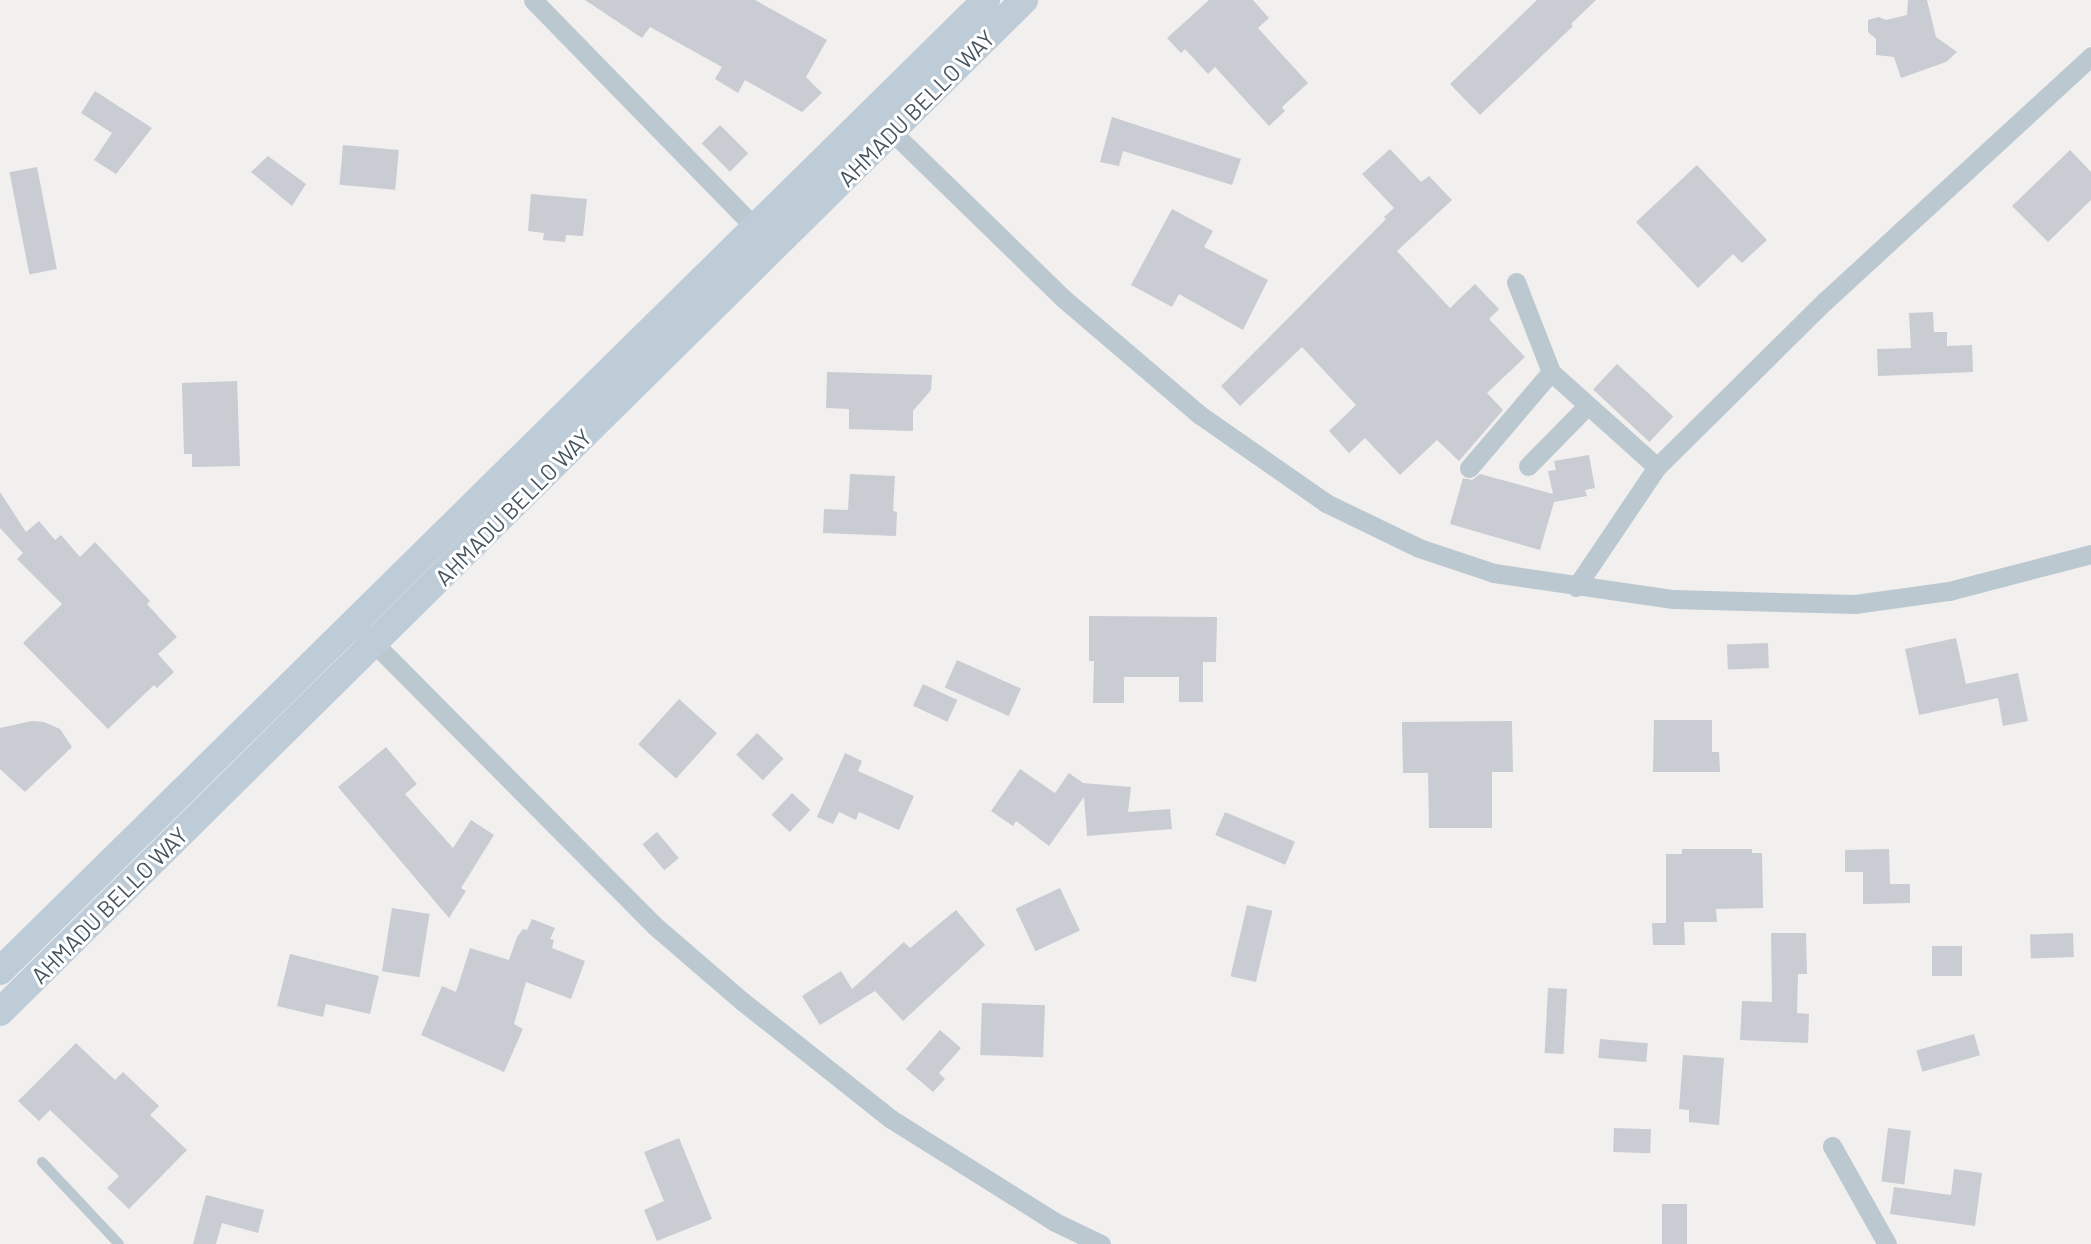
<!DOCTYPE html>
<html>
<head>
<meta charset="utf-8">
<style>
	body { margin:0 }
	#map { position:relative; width:2091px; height:1244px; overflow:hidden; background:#f2efef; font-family:Barlow,sans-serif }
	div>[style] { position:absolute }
	.building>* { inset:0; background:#c9ccd2; transform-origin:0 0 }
	.lane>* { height:10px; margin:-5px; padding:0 5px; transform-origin:5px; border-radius:5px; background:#bbc8d0 }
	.street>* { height:19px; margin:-9.5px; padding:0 9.5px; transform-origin:9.5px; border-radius:9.5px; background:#bbc8d0 }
	.secondary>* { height:28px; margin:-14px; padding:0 14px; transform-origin:14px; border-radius:14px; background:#beccd8 }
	span { translate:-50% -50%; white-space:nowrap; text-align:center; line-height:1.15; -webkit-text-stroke:6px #fff; paint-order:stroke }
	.street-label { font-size:23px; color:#45545f }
</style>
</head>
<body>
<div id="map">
	<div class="building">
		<div style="clip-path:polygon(585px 0,755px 0,827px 40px,806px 77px,822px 93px,802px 112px,745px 80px,738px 93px,715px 79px,722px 67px,650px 27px,642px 38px)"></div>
		<div style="clip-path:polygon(1209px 0,1253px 0,1269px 18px,1258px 28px,1308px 83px,1282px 107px,1285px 111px,1269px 126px,1215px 67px,1208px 74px,1185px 49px,1181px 53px,1167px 38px)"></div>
		<div style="clip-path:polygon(1537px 0,1596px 0,1571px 24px,1573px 26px,1480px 115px,1450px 84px)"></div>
		<div style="clip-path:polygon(1908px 0,1927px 0,1936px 37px,1957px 52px,1946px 62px,1901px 78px,1894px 57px,1876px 55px,1876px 39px,1868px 32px,1868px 20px,1879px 17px,1886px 20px,1907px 15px)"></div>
		<div style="clip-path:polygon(95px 91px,152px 128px,116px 174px,94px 160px,112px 133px,81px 113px)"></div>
		<div style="clip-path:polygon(1112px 117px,1241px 159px,1232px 185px,1123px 151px,1119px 166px,1100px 162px)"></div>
		<div style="left:720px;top:125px;width:40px;height:26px;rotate:45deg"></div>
		<div style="left:343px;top:145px;width:56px;height:40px;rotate:5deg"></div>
		<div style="clip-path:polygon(1390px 149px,1421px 182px,1429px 176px,1452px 200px,1397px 251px,1450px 308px,1475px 284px,1499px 309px,1489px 319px,1525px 357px,1487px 393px,1503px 410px,1459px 461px,1437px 440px,1400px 475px,1365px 438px,1349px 453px,1329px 431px,1356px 405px,1302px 347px,1240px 406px,1221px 386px,1386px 219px,1384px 217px,1394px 208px,1362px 174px)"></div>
		<div style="clip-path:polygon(2070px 150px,2091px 172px,2091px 200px,2048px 242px,2012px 206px)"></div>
		<div style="clip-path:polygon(268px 156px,306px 184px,292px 206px,251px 172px)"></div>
		<div style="clip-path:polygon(1697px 165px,1767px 240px,1742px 263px,1733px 254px,1698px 288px,1636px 222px)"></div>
		<div style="left:37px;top:167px;width:104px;height:28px;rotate:79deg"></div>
		<div style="clip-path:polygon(531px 194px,587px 199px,583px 236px,566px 235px,565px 242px,543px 240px,544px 233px,528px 231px)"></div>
		<div style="clip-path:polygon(1172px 209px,1213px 231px,1204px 247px,1268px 280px,1243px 330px,1179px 294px,1172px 307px,1131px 285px)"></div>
		<div style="clip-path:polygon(1933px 312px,1934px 332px,1947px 332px,1947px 346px,1972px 345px,1973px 372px,1878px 376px,1877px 349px,1911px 348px,1909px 313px)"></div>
		<div style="left:1617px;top:364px;width:77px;height:35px;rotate:43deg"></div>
		<div style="clip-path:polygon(827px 372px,932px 375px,931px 390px,913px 411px,913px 431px,849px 429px,849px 409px,826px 408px)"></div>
		<div style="clip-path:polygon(237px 381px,240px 466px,192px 467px,192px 454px,184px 454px,182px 383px)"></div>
		<div style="clip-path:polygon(1589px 455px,1595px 488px,1585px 490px,1587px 496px,1554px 502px,1540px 550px,1450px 524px,1463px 478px,1472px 480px,1480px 474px,1553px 494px,1548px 471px,1556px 470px,1554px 461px)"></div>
		<div style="clip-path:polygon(850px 474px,895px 476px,893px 511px,897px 512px,896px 536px,823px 533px,824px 509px,848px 510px)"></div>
		<div style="clip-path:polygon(0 492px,26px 532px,39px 521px,55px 540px,61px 535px,80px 557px,95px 542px,150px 601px,147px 604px,177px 637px,158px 654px,174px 672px,157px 688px,154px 685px,108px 729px,23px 643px,62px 604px,17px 559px,23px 553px,0 528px)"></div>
		<div style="clip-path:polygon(1089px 616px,1217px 617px,1216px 662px,1203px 662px,1203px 702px,1179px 702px,1179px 677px,1124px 677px,1124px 703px,1093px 703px,1094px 661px,1089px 661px)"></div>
		<div style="clip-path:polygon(1956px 638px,1966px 684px,2018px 673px,2028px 721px,2003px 726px,1998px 698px,1919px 715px,1905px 649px)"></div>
		<div style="left:1768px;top:643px;width:25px;height:41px;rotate:88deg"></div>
		<div style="left:957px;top:660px;width:70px;height:30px;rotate:24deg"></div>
		<div style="left:923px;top:684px;width:38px;height:24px;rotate:25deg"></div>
		<div style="left:679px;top:699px;width:51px;height:61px;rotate:42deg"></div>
		<div style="clip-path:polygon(1654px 720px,1712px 720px,1712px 752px,1719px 752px,1720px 772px,1653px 772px)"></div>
		<div style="clip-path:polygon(32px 721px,44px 722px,60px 729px,72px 747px,25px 792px,0 769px,0 728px)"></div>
		<div style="clip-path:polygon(1512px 721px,1513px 772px,1492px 772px,1492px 828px,1429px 828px,1428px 773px,1403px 773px,1402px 722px)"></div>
		<div style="left:757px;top:733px;width:37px;height:30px;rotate:44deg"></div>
		<div style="clip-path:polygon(386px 747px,417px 784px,405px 794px,453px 848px,471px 820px,494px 835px,461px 888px,466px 891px,449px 918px,338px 787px)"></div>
		<div style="clip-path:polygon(845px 753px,862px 761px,858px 771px,914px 796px,899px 830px,859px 812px,856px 820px,839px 812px,833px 824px,817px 817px)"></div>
		<div style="clip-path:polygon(1020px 769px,1055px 793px,1069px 773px,1083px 783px,1131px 787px,1128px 812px,1170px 809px,1172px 829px,1087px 836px,1084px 797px,1049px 846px,1016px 821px,1013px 826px,991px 811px)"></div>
		<div style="left:792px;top:793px;width:25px;height:30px;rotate:43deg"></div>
		<div style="left:1225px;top:812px;width:76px;height:25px;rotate:23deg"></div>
		<div style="left:657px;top:832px;width:34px;height:19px;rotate:50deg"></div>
		<div style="clip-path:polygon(1682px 849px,1752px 849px,1752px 853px,1762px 853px,1763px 908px,1716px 909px,1717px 922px,1684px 922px,1685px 945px,1653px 945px,1652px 923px,1666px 923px,1666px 854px,1682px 854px)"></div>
		<div style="clip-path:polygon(1889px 849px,1890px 884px,1910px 884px,1910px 903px,1863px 904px,1863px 872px,1845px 872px,1845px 850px)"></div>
		<div style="left:1060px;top:888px;width:47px;height:49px;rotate:65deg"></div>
		<div style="left:1247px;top:905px;width:26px;height:73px;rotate:13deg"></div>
		<div style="left:392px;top:908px;width:38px;height:64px;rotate:9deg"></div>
		<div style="clip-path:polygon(956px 910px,985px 945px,903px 1021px,875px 991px,820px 1025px,802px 996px,841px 971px,852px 989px,904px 942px,910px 948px)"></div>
		<div style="clip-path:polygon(532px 919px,555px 928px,550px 939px,554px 940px,552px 948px,585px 961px,571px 999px,526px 982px,514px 1024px,523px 1029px,504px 1072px,421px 1035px,442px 986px,456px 992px,470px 948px,509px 960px,517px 937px,523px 929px,527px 930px)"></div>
		<div style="clip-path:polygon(1771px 933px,1806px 933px,1807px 974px,1798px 974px,1797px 1013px,1809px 1014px,1808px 1043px,1740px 1040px,1742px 1001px,1772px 1002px)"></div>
		<div style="left:2073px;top:933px;width:24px;height:43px;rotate:88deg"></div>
		<div style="left:1932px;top:946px;width:30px;height:30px"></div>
		<div style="clip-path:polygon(290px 954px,379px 976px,370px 1014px,326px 1004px,323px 1017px,277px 1006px)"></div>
		<div style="left:1548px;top:988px;width:19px;height:65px;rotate:3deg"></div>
		<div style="left:982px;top:1003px;width:63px;height:52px;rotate:2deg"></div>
		<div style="clip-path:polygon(940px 1030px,961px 1048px,939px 1073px,945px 1079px,933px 1092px,906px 1069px)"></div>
		<div style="left:1974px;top:1034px;width:22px;height:60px;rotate:74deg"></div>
		<div style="left:1600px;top:1039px;width:48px;height:19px;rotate:5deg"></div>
		<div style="clip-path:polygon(76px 1043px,115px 1080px,123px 1072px,159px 1106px,150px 1115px,187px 1150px,129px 1209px,107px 1188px,119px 1176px,50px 1110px,39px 1121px,18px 1101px)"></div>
		<div style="clip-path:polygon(1683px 1055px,1724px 1058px,1719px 1125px,1689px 1122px,1689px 1110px,1679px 1109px)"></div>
		<div style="left:1614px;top:1128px;width:37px;height:24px;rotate:2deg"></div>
		<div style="left:1888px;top:1128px;width:23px;height:54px;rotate:7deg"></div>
		<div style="clip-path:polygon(679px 1138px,712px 1219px,657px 1241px,644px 1210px,664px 1201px,644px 1152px)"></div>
		<div style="clip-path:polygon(1954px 1169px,1982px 1173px,1975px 1226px,1890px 1214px,1894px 1187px,1951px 1195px)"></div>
		<div style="clip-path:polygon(206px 1195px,264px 1210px,258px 1233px,222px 1223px,216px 1244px,193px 1244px)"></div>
		<div style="left:1662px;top:1204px;width:25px;height:40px"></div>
	</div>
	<div class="lane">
		<div style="left:42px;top:1162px;width:112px;rotate:46.8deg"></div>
	</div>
	<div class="street">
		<div style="left:533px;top:0;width:328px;rotate:45.7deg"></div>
		<div style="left:884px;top:124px;width:251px;rotate:44.2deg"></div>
		<div style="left:1064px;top:299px;width:179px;rotate:40.5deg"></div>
		<div style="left:1200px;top:415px;width:154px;rotate:34.9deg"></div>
		<div style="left:1326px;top:503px;width:103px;rotate:25.8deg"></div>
		<div style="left:1419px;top:548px;width:79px;rotate:18.4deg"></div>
		<div style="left:1494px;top:573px;width:181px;rotate:8.3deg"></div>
		<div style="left:1673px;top:599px;width:182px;rotate:1.6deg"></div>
		<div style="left:1855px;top:604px;width:95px;rotate:-7.9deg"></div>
		<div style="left:1949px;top:591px;width:147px;rotate:-14.6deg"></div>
		<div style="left:1516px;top:282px;width:97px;rotate:68.7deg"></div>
		<div style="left:1551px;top:372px;width:142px;rotate:41.9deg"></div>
		<div style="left:1528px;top:466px;width:84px;rotate:-45.5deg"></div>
		<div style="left:1469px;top:468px;width:126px;rotate:-49.5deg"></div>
		<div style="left:1576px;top:587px;width:145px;rotate:-56deg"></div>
		<div style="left:1657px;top:467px;width:236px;rotate:-44.7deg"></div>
		<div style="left:1825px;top:301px;width:362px;rotate:-42.6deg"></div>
		<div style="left:365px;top:634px;width:412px;rotate:45.2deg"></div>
		<div style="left:655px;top:926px;width:115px;rotate:40.8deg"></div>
		<div style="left:742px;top:1001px;width:190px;rotate:38.4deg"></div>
		<div style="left:891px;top:1119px;width:194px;rotate:32.1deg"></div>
		<div style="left:1055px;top:1222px;width:51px;rotate:25.6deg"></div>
		<div style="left:1832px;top:1146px;width:112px;rotate:60.7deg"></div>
	</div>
	<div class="secondary">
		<div style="left:0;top:971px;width:1384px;rotate:-44.56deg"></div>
		<div style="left:0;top:1012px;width:1440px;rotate:-44.66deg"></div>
	</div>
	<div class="street-label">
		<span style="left:916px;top:108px;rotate:-45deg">AHMADU BELLO WAY</span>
		<span style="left:513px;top:507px;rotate:-45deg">AHMADU BELLO WAY</span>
		<span style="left:109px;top:905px;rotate:-45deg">AHMADU BELLO WAY</span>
	</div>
</div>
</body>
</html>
